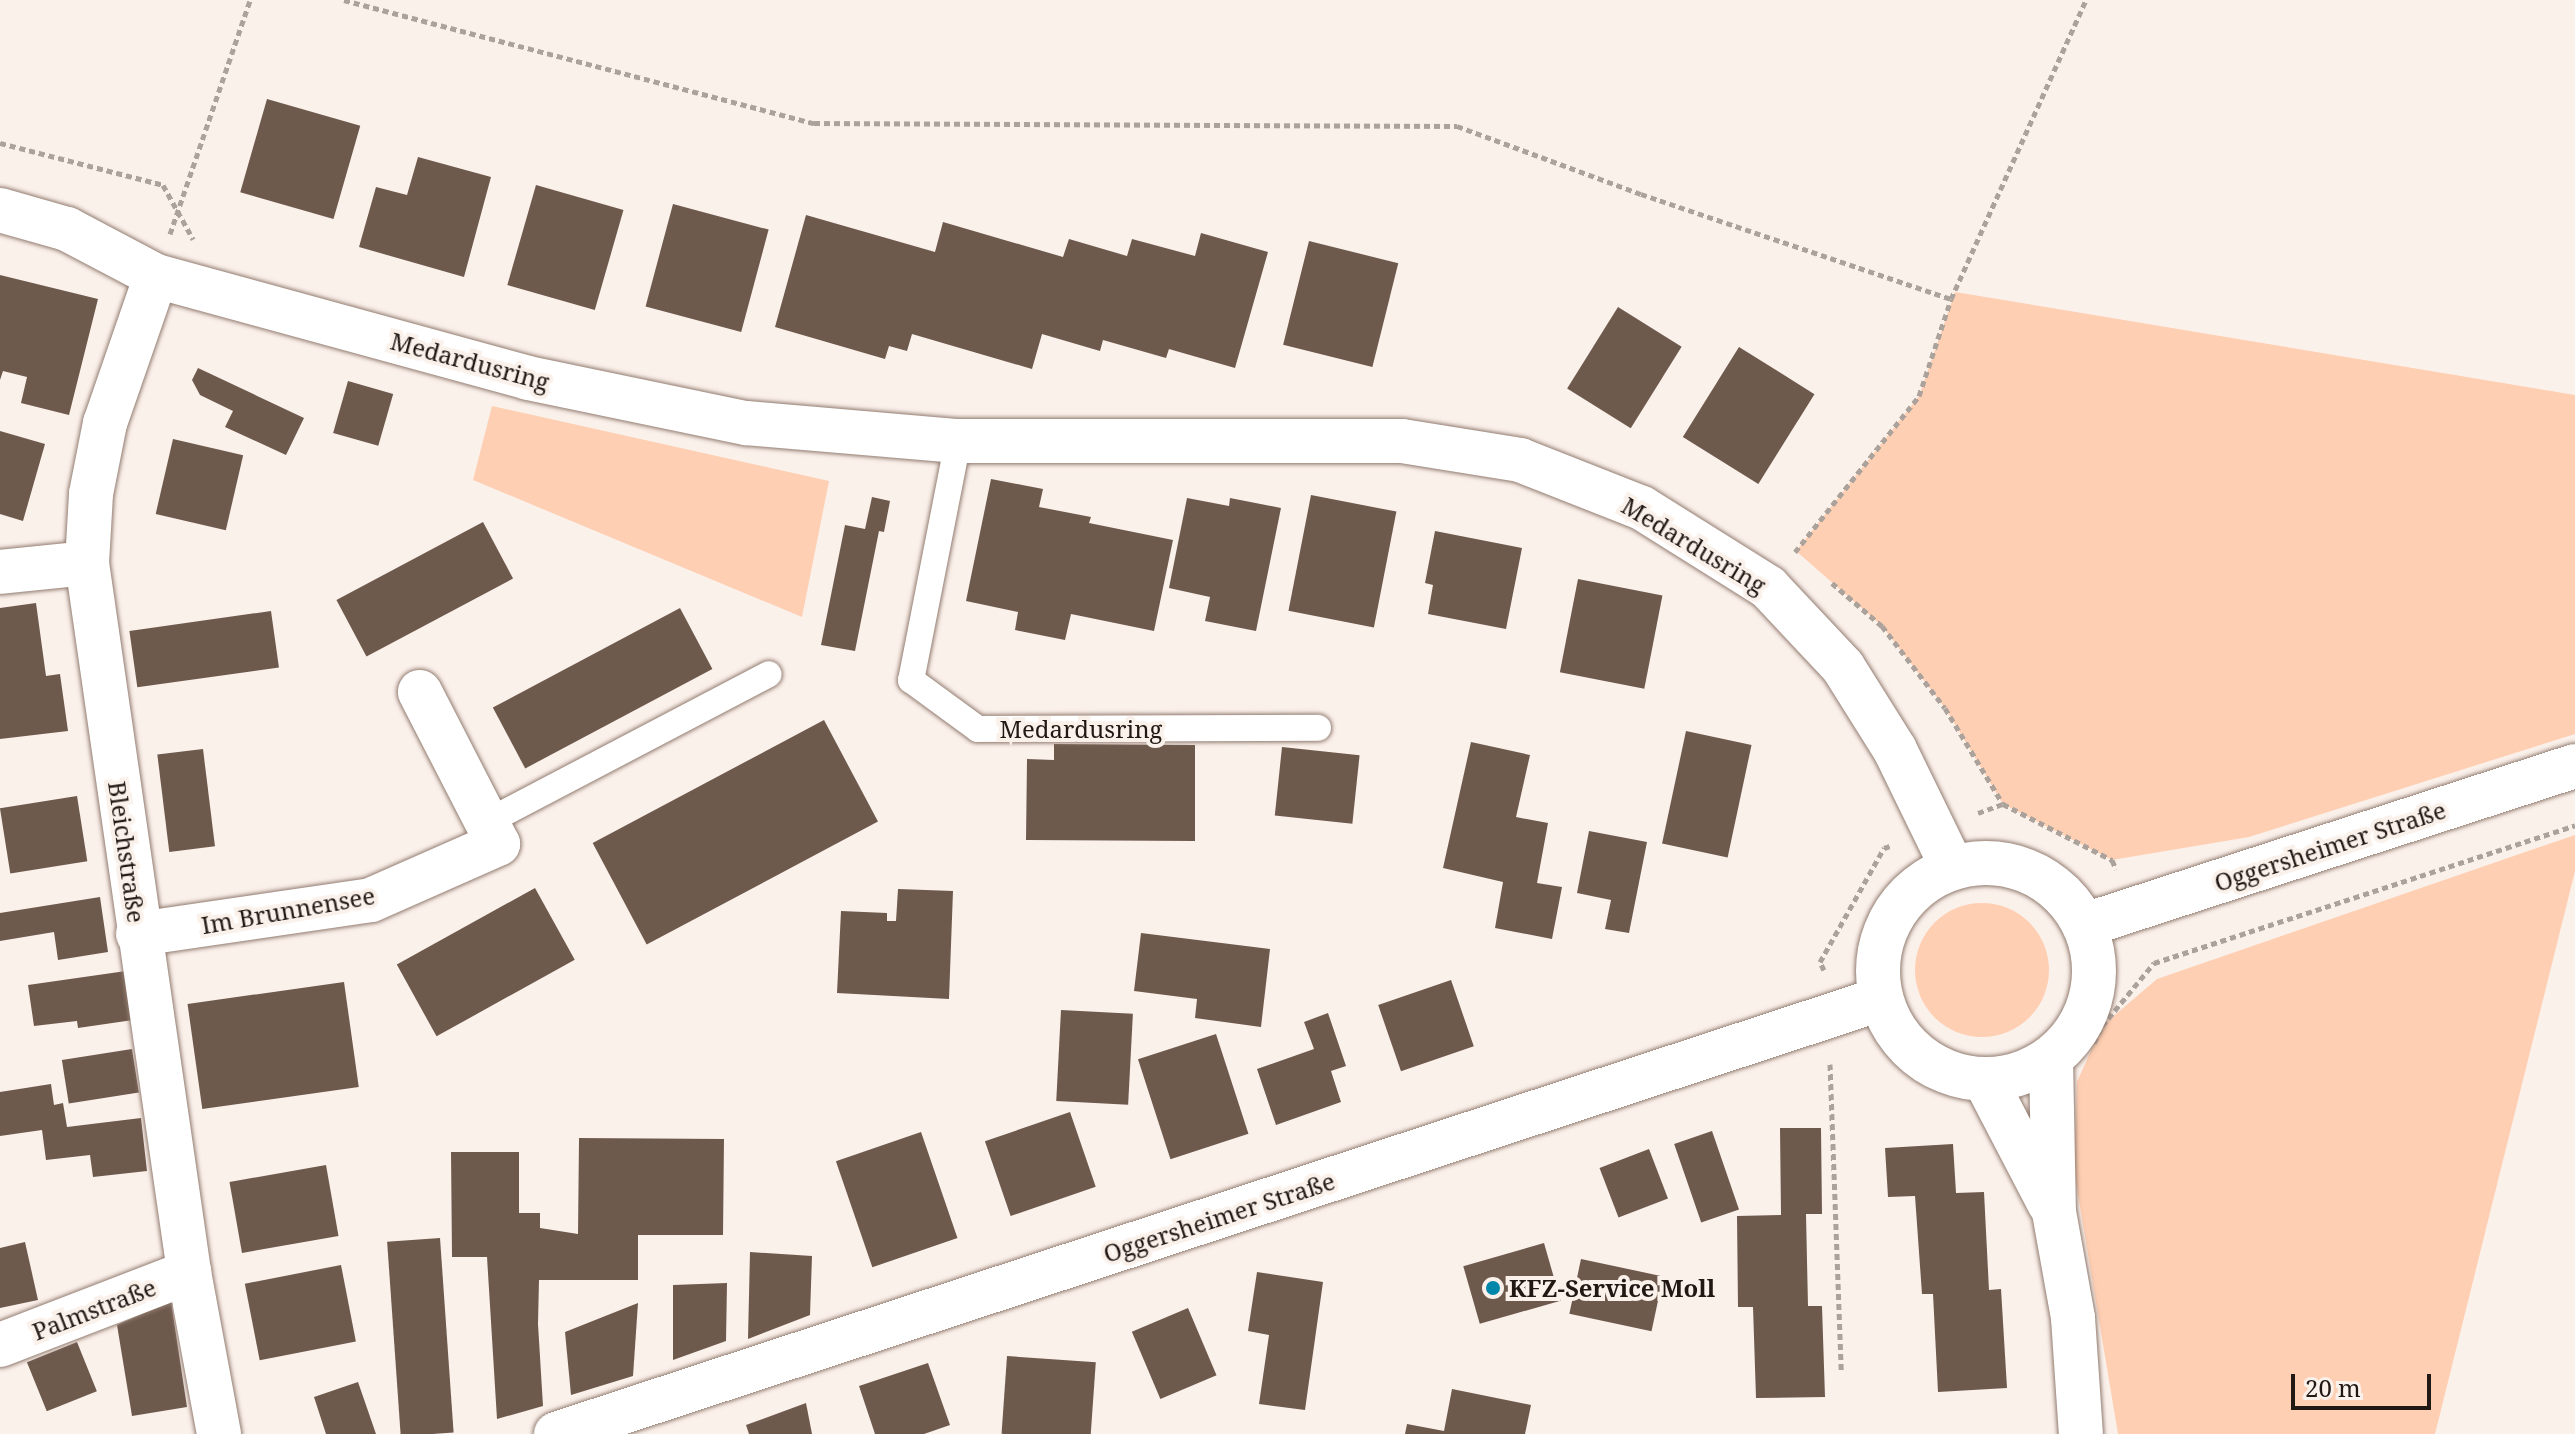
<!DOCTYPE html>
<html>
<head>
<meta charset="utf-8">
<style>
	body { margin:0 }
	#map { position:relative; width:2575px; height:1434px; overflow:hidden; background:#fbf1eb; font-family:"Noto Serif",serif }
	div>[style] { position:absolute }
	.green>* { inset:0; background:#fecfb3 }
	.round { border-radius:50% }
	.building>* { inset:0; background:#6e594d; transform-origin:0 0 }
	.path>* { height:5px; margin-top:-2.5px; transform-origin:0; background:repeating-linear-gradient(90deg,#aba29c 0 6px,transparent 0 10px) }
	.roads { filter:drop-shadow(0 0 2px #927c70) drop-shadow(0 0 2px #927c70) }
	.lane>* { height:26px; margin:-13px; padding:0 13px; transform-origin:13px; border-radius:13px; background:#fff }
	.street>* { height:44px; margin:-22px; padding:0 22px; transform-origin:22px; border-radius:22px; background:#fff }
	.secondary>* { height:44px; margin:-22px; padding:0 22px; transform-origin:22px; border-radius:22px; background:#fff }
	.secondary>.ring { margin:-22px; padding:0; box-sizing:content-box; background:none; border:44px solid #fff; border-radius:50% }
	.dots>* { width:22px; height:22px; translate:-50% -50%; box-sizing:border-box; border:4px solid #fbf1eb; border-radius:50% }
	span { translate:-50% -50%; white-space:nowrap; text-align:center; line-height:1.15; -webkit-text-stroke:8px #fbf1eb; paint-order:stroke }
	.street-label { font-size:24px; color:#211813 }
	.poi-label { font-size:24px; color:#211813; font-weight:700 }
	.left { translate:0 -50%; text-align:left }
	.scale { position:absolute; left:2291px; top:1374px; width:140px; height:36px; box-sizing:border-box; border:4px solid #211813; border-top:0; padding-left:10px; font-size:24px; line-height:28px; white-space:nowrap; color:#211813; -webkit-text-stroke:6px #fbf1eb; paint-order:stroke }
</style>
</head>
<body>
<div id="map">
	<div class="green">
		<div style="clip-path:polygon(1955px 292px,2575px 395px,2575px 734px,2249px 837px,2112px 860px,2003px 804px,1945px 708px,1882px 626px,1796px 551px,1919px 396px)"></div>
		<div style="clip-path:polygon(492px 406px,829px 481px,802px 617px,473px 480px)"></div>
		<div style="clip-path:polygon(2575px 835px,2575px 871px,2435px 1434px,2118px 1434px,2074px 1171px,2077px 1082px,2102px 1026px,2157px 979px)"></div>
		<div class="round" style="left:1915px;top:903px;width:134px;height:134px"></div>
	</div>
	<div class="building">
		<div style="left:267px;top:99px;width:97px;height:97px;rotate:16deg"></div>
		<div style="clip-path:polygon(418px 157px,491px 177px,464px 277px,359px 247px,376px 187px,407px 195px)"></div>
		<div style="left:536px;top:185px;width:91px;height:104px;rotate:16deg"></div>
		<div style="left:673px;top:204px;width:99px;height:106px;rotate:15deg"></div>
		<div style="clip-path:polygon(806px 215px,935px 252px,943px 222px,1063px 257px,1069px 239px,1127px 256px,1132px 239px,1195px 256px,1201px 233px,1268px 252px,1235px 368px,1169px 349px,1166px 358px,1103px 340px,1100px 351px,1042px 334px,1032px 369px,912px 334px,907px 351px,889px 346px,885px 359px,775px 327px)"></div>
		<div style="left:1309px;top:241px;width:92px;height:107px;rotate:14deg"></div>
		<div style="clip-path:polygon(0 275px,98px 299px,69px 415px,21px 403px,27px 377px,3px 371px,0 380px)"></div>
		<div style="left:1618px;top:307px;width:75px;height:96px;rotate:32deg"></div>
		<div style="left:1739px;top:347px;width:89px;height:106px;rotate:32deg"></div>
		<div style="clip-path:polygon(198px 368px,304px 418px,286px 455px,225px 427px,233px 411px,200px 395px,192px 380px)"></div>
		<div style="left:348px;top:381px;width:47px;height:54px;rotate:16deg"></div>
		<div style="clip-path:polygon(0 431px,45px 444px,23px 521px,0 514px)"></div>
		<div style="left:173px;top:439px;width:72px;height:77px;rotate:13deg"></div>
		<div style="clip-path:polygon(991px 479px,1043px 489px,1039px 507px,1091px 517px,1089px 523px,1173px 540px,1154px 631px,1071px 614px,1065px 640px,1015px 630px,1018px 612px,966px 601px)"></div>
		<div style="left:1311px;top:495px;width:87px;height:118px;rotate:11deg"></div>
		<div style="clip-path:polygon(872px 497px,890px 501px,884px 532px,879px 531px,855px 651px,821px 645px,845px 525px,865px 529px)"></div>
		<div style="clip-path:polygon(1187px 498px,1229px 506px,1230px 498px,1281px 508px,1256px 631px,1205px 621px,1210px 597px,1169px 588px)"></div>
		<div style="left:483px;top:522px;width:64px;height:166px;rotate:62deg"></div>
		<div style="clip-path:polygon(1435px 531px,1522px 548px,1506px 629px,1428px 614px,1433px 585px,1425px 583px)"></div>
		<div style="left:1578px;top:579px;width:86px;height:95px;rotate:11deg"></div>
		<div style="clip-path:polygon(36px 603px,46px 676px,60px 674px,68px 731px,0 739px,0 608px)"></div>
		<div style="left:680px;top:608px;width:69px;height:212px;rotate:62deg"></div>
		<div style="left:271px;top:611px;width:57px;height:143px;rotate:82deg"></div>
		<div style="left:824px;top:720px;width:115px;height:262px;rotate:62deg"></div>
		<div style="left:1686px;top:731px;width:67px;height:115px;rotate:12deg"></div>
		<div style="clip-path:polygon(1471px 742px,1530px 755px,1516px 817px,1548px 823px,1537px 883px,1562px 887px,1552px 939px,1495px 928px,1503px 882px,1443px 868px)"></div>
		<div style="clip-path:polygon(1054px 744px,1195px 745px,1195px 841px,1026px 840px,1027px 759px,1054px 760px)"></div>
		<div style="left:1282px;top:747px;width:78px;height:69px;rotate:6deg"></div>
		<div style="left:203px;top:749px;width:98px;height:46px;rotate:83deg"></div>
		<div style="left:77px;top:796px;width:66px;height:78px;rotate:81deg"></div>
		<div style="clip-path:polygon(1589px 831px,1647px 842px,1629px 933px,1605px 929px,1611px 900px,1577px 893px)"></div>
		<div style="left:535px;top:888px;width:82px;height:158px;rotate:61deg"></div>
		<div style="clip-path:polygon(898px 889px,953px 891px,949px 999px,837px 993px,841px 911px,887px 913px,887px 921px,896px 921px)"></div>
		<div style="clip-path:polygon(100px 897px,108px 952px,58px 960px,54px 932px,0 941px,0 913px)"></div>
		<div style="clip-path:polygon(1141px 933px,1270px 949px,1261px 1027px,1195px 1018px,1197px 999px,1134px 991px)"></div>
		<div style="clip-path:polygon(126px 971px,133px 1020px,78px 1028px,77px 1021px,34px 1026px,28px 985px)"></div>
		<div style="left:1451px;top:980px;width:70px;height:77px;rotate:71deg"></div>
		<div style="left:344px;top:982px;width:106px;height:158px;rotate:82deg"></div>
		<div style="left:1061px;top:1010px;width:72px;height:91px;rotate:3deg"></div>
		<div style="clip-path:polygon(1328px 1013px,1346px 1066px,1331px 1071px,1341px 1102px,1276px 1125px,1257px 1069px,1314px 1049px,1304px 1022px)"></div>
		<div style="left:1216px;top:1034px;width:105px;height:82px;rotate:72deg"></div>
		<div style="left:132px;top:1049px;width:44px;height:71px;rotate:81deg"></div>
		<div style="clip-path:polygon(51px 1084px,54px 1105px,63px 1103px,67px 1127px,141px 1118px,147px 1171px,93px 1177px,90px 1155px,46px 1160px,42px 1130px,0 1136px,0 1092px)"></div>
		<div style="left:1070px;top:1112px;width:79px;height:90px;rotate:71deg"></div>
		<div style="clip-path:polygon(1780px 1128px,1821px 1128px,1822px 1214px,1806px 1214px,1808px 1306px,1822px 1306px,1825px 1397px,1756px 1398px,1753px 1307px,1738px 1307px,1737px 1216px,1781px 1215px)"></div>
		<div style="left:1712px;top:1131px;width:83px;height:40px;rotate:71deg"></div>
		<div style="left:921px;top:1132px;width:112px;height:90px;rotate:71deg"></div>
		<div style="clip-path:polygon(579px 1138px,724px 1139px,723px 1235px,638px 1235px,638px 1280px,539px 1280px,538px 1324px,543px 1406px,497px 1419px,487px 1257px,452px 1257px,451px 1152px,519px 1152px,519px 1213px,540px 1213px,540px 1228px,578px 1234px)"></div>
		<div style="clip-path:polygon(1953px 1144px,1956px 1193px,1984px 1192px,1989px 1290px,2001px 1289px,2007px 1388px,1938px 1392px,1933px 1294px,1922px 1294px,1915px 1196px,1888px 1197px,1885px 1148px)"></div>
		<div style="left:1649px;top:1149px;width:53px;height:53px;rotate:69deg"></div>
		<div style="left:326px;top:1165px;width:72px;height:98px;rotate:80deg"></div>
		<div style="left:440px;top:1238px;width:195px;height:53px;rotate:86deg"></div>
		<div style="clip-path:polygon(25px 1242px,38px 1300px,0 1308px,0 1248px)"></div>
		<div style="left:1544px;top:1243px;width:60px;height:84px;rotate:74deg"></div>
		<div style="clip-path:polygon(750px 1252px,812px 1256px,810px 1315px,748px 1339px)"></div>
		<div style="left:1581px;top:1259px;width:84px;height:56px;rotate:12deg"></div>
		<div style="left:341px;top:1265px;width:78px;height:98px;rotate:79deg"></div>
		<div style="clip-path:polygon(1257px 1272px,1323px 1282px,1305px 1410px,1259px 1404px,1269px 1335px,1248px 1331px)"></div>
		<div style="clip-path:polygon(727px 1283px,726px 1341px,673px 1360px,673px 1285px)"></div>
		<div style="clip-path:polygon(171px 1301px,187px 1407px,132px 1416px,117px 1325px)"></div>
		<div style="clip-path:polygon(638px 1303px,633px 1376px,571px 1395px,565px 1332px)"></div>
		<div style="left:1188px;top:1308px;width:73px;height:61px;rotate:67deg"></div>
		<div style="left:77px;top:1342px;width:53px;height:54px;rotate:68deg"></div>
		<div style="left:1007px;top:1356px;width:89px;height:78px;rotate:4deg"></div>
		<div style="clip-path:polygon(928px 1363px,950px 1425px,924px 1434px,875px 1434px,859px 1386px)"></div>
		<div style="clip-path:polygon(358px 1382px,376px 1434px,326px 1434px,314px 1397px)"></div>
		<div style="clip-path:polygon(1452px 1389px,1531px 1405px,1525px 1434px,1405px 1434px,1407px 1424px,1444px 1431px)"></div>
		<div style="clip-path:polygon(806px 1403px,812px 1434px,749px 1434px,746px 1425px)"></div>
	</div>
	<div class="path">
		<div style="left:344px;top:0;width:486px;rotate:14.7deg"></div>
		<div style="left:814px;top:123px;width:643px;rotate:0.27deg"></div>
		<div style="left:1457px;top:126px;width:196px;rotate:20.3deg"></div>
		<div style="left:1641px;top:194px;width:327px;rotate:18.7deg"></div>
		<div style="left:0;top:143px;width:168px;rotate:14.4deg"></div>
		<div style="left:163px;top:185px;width:62px;rotate:60.9deg"></div>
		<div style="left:170px;top:234px;width:247px;rotate:-71.1deg"></div>
		<div style="left:1795px;top:552px;width:199px;rotate:-51.5deg"></div>
		<div style="left:1919px;top:396px;width:102px;rotate:-71.7deg"></div>
		<div style="left:1951px;top:299px;width:328px;rotate:-65.7deg"></div>
		<div style="left:1832px;top:583px;width:66px;rotate:40.7deg"></div>
		<div style="left:1882px;top:626px;width:103px;rotate:52.5deg"></div>
		<div style="left:1945px;top:708px;width:112px;rotate:58.9deg"></div>
		<div style="left:2003px;top:804px;width:123px;rotate:27.2deg"></div>
		<div style="left:2112px;top:860px;width:10px;rotate:66deg"></div>
		<div style="left:1978px;top:813px;width:27px;rotate:-20deg"></div>
		<div style="left:1824px;top:970px;width:9px;rotate:-117deg"></div>
		<div style="left:1820px;top:962px;width:131px;rotate:-60.7deg"></div>
		<div style="left:1884px;top:848px;width:6px;rotate:-18deg"></div>
		<div style="left:2094px;top:1043px;width:19px;rotate:-65deg"></div>
		<div style="left:2102px;top:1026px;width:82px;rotate:-50.5deg"></div>
		<div style="left:2154px;top:963px;width:443px;rotate:-18.1deg"></div>
		<div style="left:1830px;top:1064px;width:306px;rotate:87.9deg"></div>
	</div>
	<div class="roads">
		<div class="lane">
			<div style="left:958px;top:441px;width:244px;rotate:101.1deg"></div>
			<div style="left:911px;top:680px;width:83px;rotate:36.2deg"></div>
			<div style="left:978px;top:729px;width:340px;rotate:-0.2deg"></div>
			<div style="left:487px;top:822px;width:318px;rotate:-27.7deg"></div>
		</div>
		<div class="street">
			<div style="left:0;top:210px;width:70px;rotate:15.8deg"></div>
			<div style="left:67px;top:229px;width:101px;rotate:27.8deg"></div>
			<div style="left:156px;top:276px;width:386px;rotate:15.3deg"></div>
			<div style="left:528px;top:378px;width:223px;rotate:11.7deg"></div>
			<div style="left:746px;top:423px;width:213px;rotate:4.9deg"></div>
			<div style="left:958px;top:441px;width:444px"></div>
			<div style="left:1402px;top:441px;width:120px;rotate:9.1deg"></div>
			<div style="left:1520px;top:460px;width:131px;rotate:21.5deg"></div>
			<div style="left:1642px;top:508px;width:149px;rotate:32.1deg"></div>
			<div style="left:1768px;top:587px;width:110px;rotate:46.8deg"></div>
			<div style="left:1843px;top:667px;width:98px;rotate:57.9deg"></div>
			<div style="left:1895px;top:750px;width:130px;rotate:64deg"></div>
			<div style="left:156px;top:276px;width:156px;rotate:109.1deg"></div>
			<div style="left:105px;top:423px;width:72px;rotate:101.2deg"></div>
			<div style="left:91px;top:494px;width:69px;rotate:93.3deg"></div>
			<div style="left:87px;top:563px;width:716px;rotate:81.81deg"></div>
			<div style="left:189px;top:1272px;width:165px;rotate:79.5deg"></div>
			<div style="left:0;top:572px;width:87px;rotate:-5.9deg"></div>
			<div style="left:138px;top:934px;width:235px;rotate:-8.3deg"></div>
			<div style="left:371px;top:900px;width:139px;rotate:-23.8deg"></div>
			<div style="left:498px;top:844px;width:171px;rotate:-117.2deg"></div>
			<div style="left:2051px;top:1059px;width:153px;rotate:88.9deg"></div>
			<div style="left:2054px;top:1212px;width:108px;rotate:79.8deg"></div>
			<div style="left:2073px;top:1318px;width:116px;rotate:86.1deg"></div>
			<div style="left:1985px;top:1080px;width:139px;rotate:62.5deg"></div>
			<div style="left:0;top:1345px;width:203px;rotate:-21.1deg"></div>
		</div>
		<div class="secondary">
			<div class="ring" style="left:1878px;top:863px;width:172px;height:172px"></div>
			<div style="left:2085px;top:925px;width:515px;rotate:-17.98deg"></div>
			<div style="left:556px;top:1434px;width:1395px;rotate:-18.18deg"></div>
		</div>
	</div>
	<div class="dots">
		<div style="left:1493px;top:1288px;background:#0086a8"></div>
	</div>
	<div class="street-label">
		<span style="left:470px;top:361px;rotate:15deg">Medardusring</span>
		<span style="left:1694px;top:545px;rotate:31deg">Medardusring</span>
		<span style="left:1081px;top:729px">Medardusring</span>
		<span style="left:2330px;top:846px;rotate:-18deg">Oggersheimer Straße</span>
		<span style="left:127px;top:852px;rotate:82deg">Bleichstraße</span>
		<span style="left:288px;top:910px;rotate:-10deg">Im Brunnensee</span>
		<span style="left:1219px;top:1217px;rotate:-18deg">Oggersheimer Straße</span>
		<span style="left:94px;top:1309px;rotate:-21deg">Palmstraße</span>
	</div>
	<div class="poi-label">
		<span class="left" style="left:1509px;top:1288px">KFZ-Service Moll</span>
	</div>
	<div class="scale">20 m</div>
</div>
</body>
</html>
